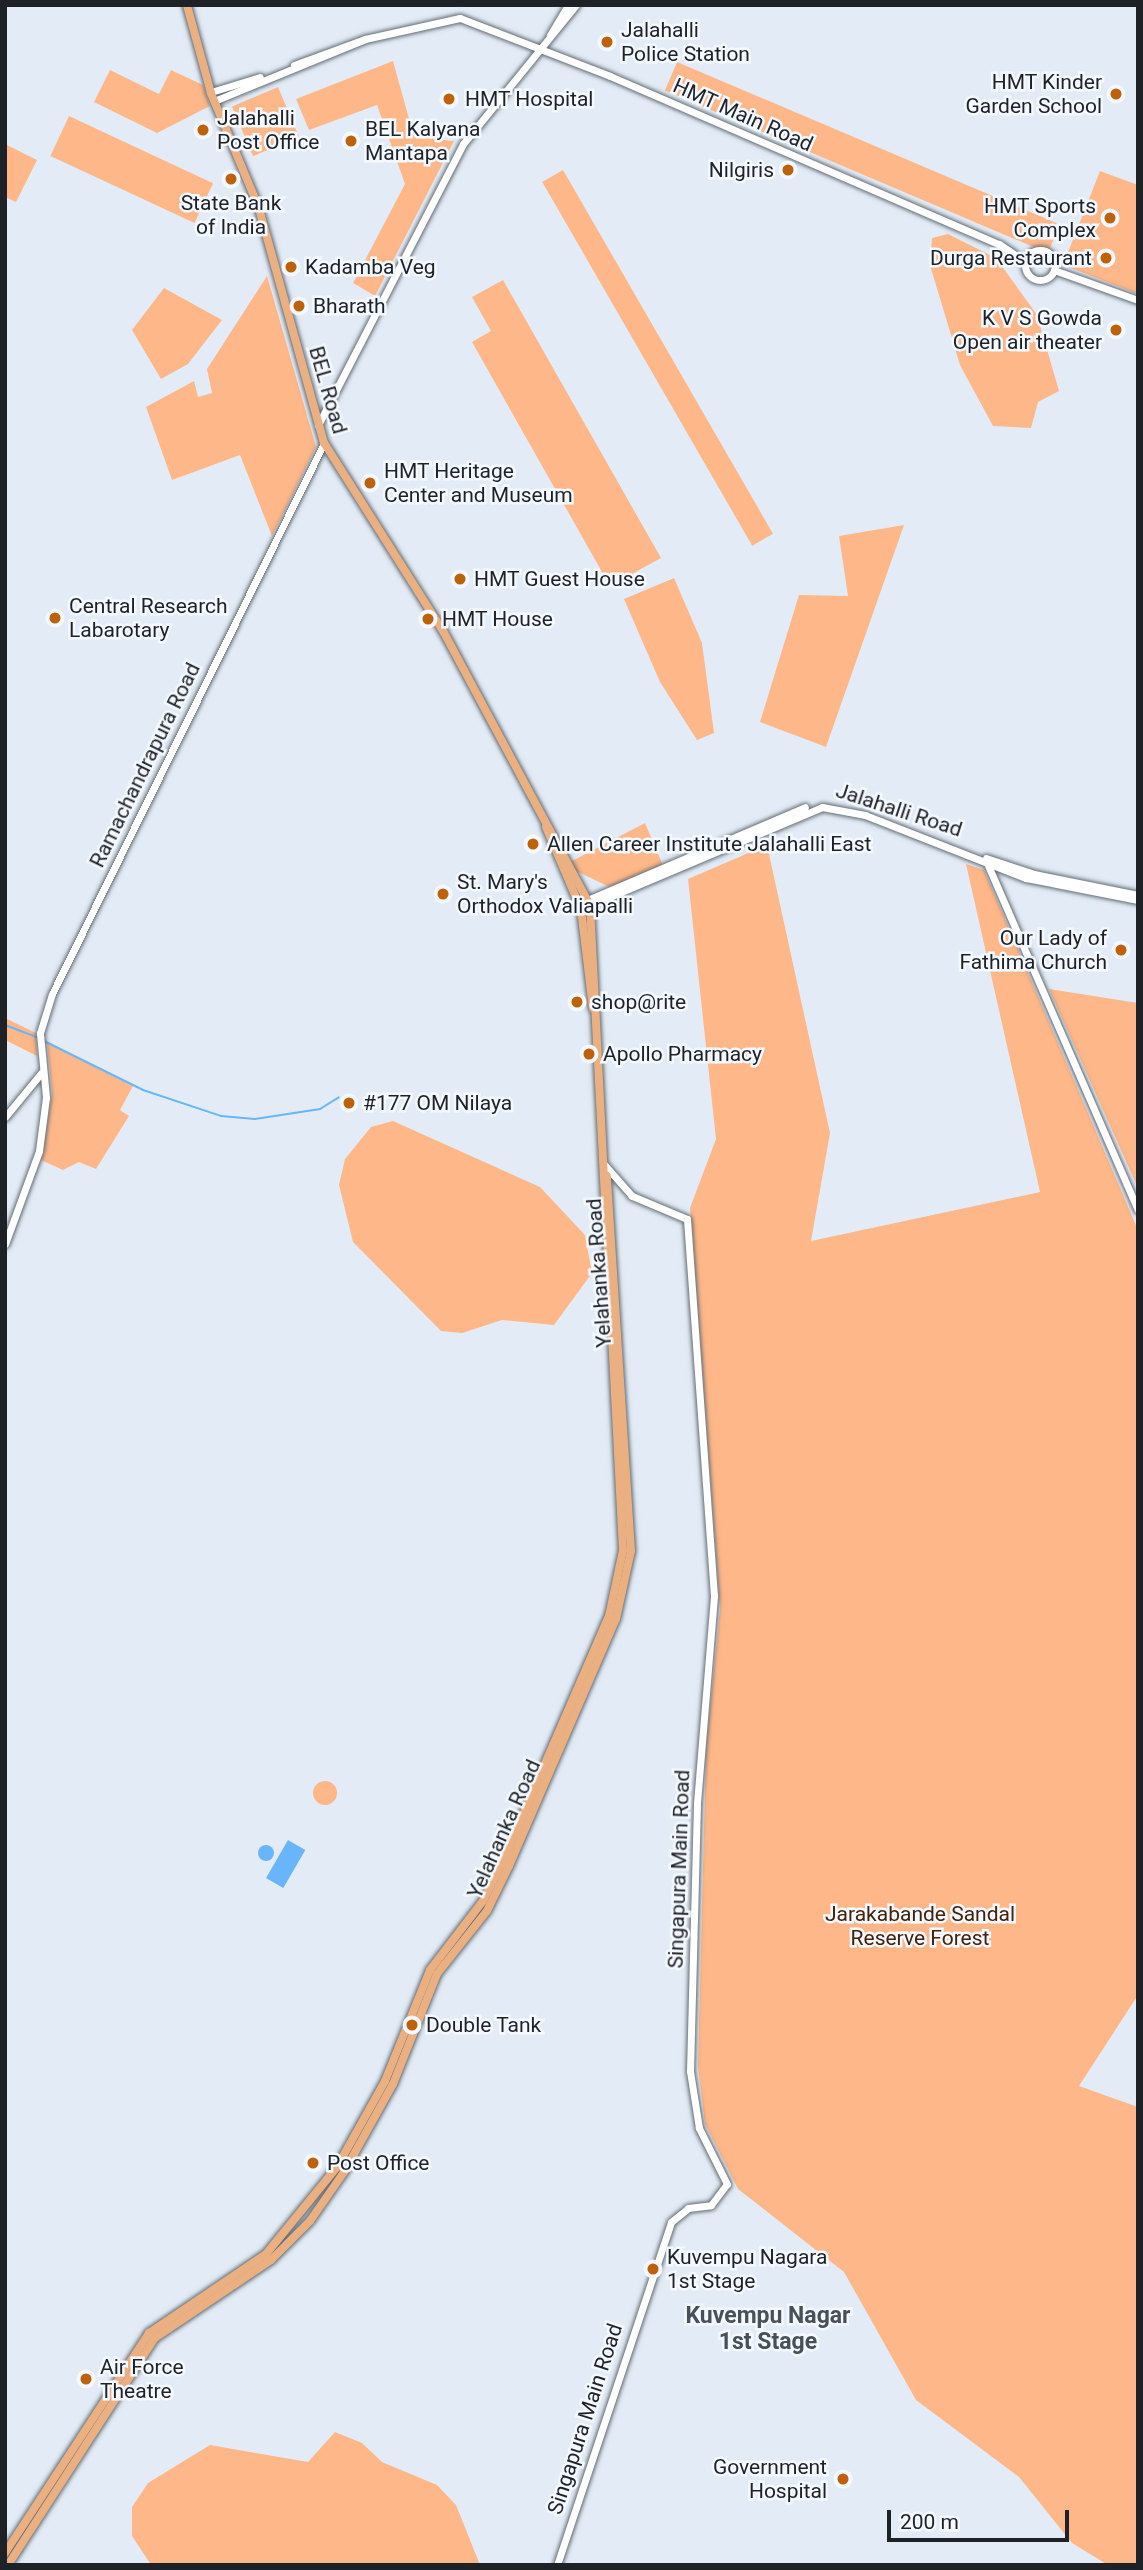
<!DOCTYPE html>
<html>
<head>
<meta charset="utf-8">
<style>
	body { margin:0 }
	#map { position:relative; width:1143px; height:2570px; overflow:hidden; background:#e3ecf6; font-family:Roboto,sans-serif }
	div>[style] { position:absolute }
	.green>* { inset:0; background:#feb788; transform-origin:0 0 }
	.round { border-radius:50% }
	.water>* { inset:0; background:#69b5fb; transform-origin:0 0 }
	.stream>* { height:2px; margin:-1px; padding:0 1px; transform-origin:1px; border-radius:1px; background:#69b5fb }
	.roads { filter:drop-shadow(0 0 2px #646c74) drop-shadow(0 0 2px #646c74) }
	.secondary>* { height:7px; margin:-3.5px; padding:0 3.5px; transform-origin:3.5px; border-radius:3.5px; background:#fff }
	.secondary>.ring { margin:-3.5px; padding:0; box-sizing:content-box; background:none; border:7px solid #fff; border-radius:50% }
	.primary>* { height:8px; margin:-4px; padding:0 4px; transform-origin:4px; border-radius:4px; background:#ebb082 }
	.dots>* { width:19px; height:19px; translate:-50% -50%; box-sizing:border-box; border:4px solid #f3f9ff; border-radius:50% }
	span { translate:-50% -50%; white-space:nowrap; text-align:center; line-height:1.15; -webkit-text-stroke:5px #f3f9ff; paint-order:stroke }
	.poi-label { font-size:21px; color:#1e2125 }
	.left { translate:0 -50%; text-align:left }
	.right { translate:-100% -50%; text-align:right }
	.street-label { font-size:21px; color:#1e2125 }
	.park-label { font-size:21px; color:#432209 }
	.neighbourhood-label { font-size:23px; color:#485058; font-weight:700 }
	.frame { position:absolute; inset:0; border:7px solid #1e2125; pointer-events:none }
	.scale { position:absolute; left:887px; top:2510px; width:182px; height:32px; box-sizing:border-box; border:4px solid #1e2125; border-top:0; padding-left:9px; font-size:21px; line-height:24px; white-space:nowrap; color:#1e2125; -webkit-text-stroke:5px #f3f9ff; paint-order:stroke }
</style>
</head>
<body>
<div id="map">
	<div class="green">
		<div style="clip-path:polygon(393px 61px,414px 137px,454px 141px,375px 296px,353px 283px,405px 184px,377px 105px,309px 130px,296px 99px)"></div>
		<div style="left:677px;top:62px;width:416px;height:31px;rotate:23deg"></div>
		<div style="clip-path:polygon(110px 70px,159px 94px,171px 70px,203px 85px,210px 106px,157px 133px,94px 102px)"></div>
		<div style="left:278px;top:87px;width:54px;height:50px;rotate:67deg"></div>
		<div style="left:69px;top:116px;width:159px;height:44px;rotate:25deg"></div>
		<div style="clip-path:polygon(5px 144px,37px 160px,16px 202px,5px 197px)"></div>
		<div style="left:563px;top:170px;width:420px;height:24px;rotate:60deg"></div>
		<div style="clip-path:polygon(1100px 171px,1138px 185px,1138px 294px,1063px 265px)"></div>
		<div style="clip-path:polygon(948px 234px,996px 258px,1037px 315px,1059px 391px,1038px 402px,1031px 428px,993px 426px,960px 365px,930px 265px,932px 238px)"></div>
		<div style="clip-path:polygon(267px 276px,316px 447px,272px 536px,240px 455px,172px 480px,146px 407px,194px 381px,198px 397px,212px 393px,207px 369px)"></div>
		<div style="clip-path:polygon(503px 280px,661px 558px,610px 586px,472px 342px,491px 331px,472px 297px)"></div>
		<div style="clip-path:polygon(164px 288px,222px 320px,188px 364px,161px 379px,132px 330px)"></div>
		<div style="clip-path:polygon(904px 525px,826px 747px,760px 722px,799px 595px,848px 596px,839px 536px)"></div>
		<div style="clip-path:polygon(674px 578px,702px 643px,714px 733px,697px 740px,660px 682px,624px 599px)"></div>
		<div style="clip-path:polygon(645px 823px,664px 868px,616px 890px,574px 870px,570px 862px)"></div>
		<div style="clip-path:polygon(767px 845px,830px 1133px,811px 1241px,1040px 1192px,966px 864px,984px 870px,1138px 1230px,1138px 1995px,1079px 2086px,1138px 2107px,1138px 2565px,1108px 2565px,1072px 2543px,1019px 2477px,916px 2400px,844px 2272px,738px 2189px,705px 2124px,698px 2067px,706px 1749px,720px 1609px,690px 1208px,716px 1139px,688px 879px)"></div>
		<div style="clip-path:polygon(1049px 989px,1138px 1003px,1138px 1188px)"></div>
		<div style="clip-path:polygon(5px 1018px,36px 1033px,37px 1056px,5px 1040px)"></div>
		<div style="clip-path:polygon(47px 1042px,133px 1086px,120px 1110px,129px 1116px,96px 1169px,79px 1162px,63px 1170px,41px 1160px,52px 1094px)"></div>
		<div style="clip-path:polygon(393px 1121px,540px 1187px,585px 1235px,592px 1273px,554px 1325px,502px 1320px,462px 1333px,441px 1331px,353px 1242px,339px 1185px,345px 1159px,371px 1127px)"></div>
		<div class="round" style="left:313px;top:1781px;width:24px;height:24px"></div>
		<div style="clip-path:polygon(335px 2432px,362px 2443px,382px 2462px,437px 2485px,456px 2505px,480px 2565px,151px 2565px,132px 2536px,132px 2507px,148px 2483px,210px 2445px,308px 2462px)"></div>
	</div>
	<div class="water">
		<div style="left:288px;top:1840px;width:20px;height:44px;rotate:30deg"></div>
		<div class="round" style="left:258px;top:1845px;width:16px;height:16px"></div>
	</div>
	<div class="stream">
		<div style="left:5px;top:1025px;width:36px;rotate:21deg"></div>
		<div style="left:44px;top:1041px;width:110px;rotate:26.3deg"></div>
		<div style="left:143px;top:1090px;width:82px;rotate:18.4deg"></div>
		<div style="left:221px;top:1116px;width:34px;rotate:5deg"></div>
		<div style="left:255px;top:1119px;width:66px;rotate:-8.7deg"></div>
		<div style="left:320px;top:1109px;width:22px;rotate:-32deg"></div>
	</div>
	<div class="roads">
		<div class="secondary">
			<div style="left:550px;top:35px;width:35px;rotate:-59deg"></div>
			<div style="left:294px;top:65px;width:76px;rotate:-20.1deg"></div>
			<div style="left:211px;top:92px;width:51px;rotate:-17deg"></div>
			<div style="left:214px;top:101px;width:163px;rotate:-22.3deg"></div>
			<div style="left:365px;top:39px;width:97px;rotate:-12.5deg"></div>
			<div style="left:460px;top:18px;width:161px;rotate:21.1deg"></div>
			<div style="left:610px;top:76px;width:424px;rotate:23.4deg"></div>
			<div style="left:999px;top:244px;width:32px;rotate:34deg"></div>
			<div class="ring" style="left:1025px;top:250px;width:23px;height:23px"></div>
			<div style="left:1054px;top:270px;width:89px;rotate:19.7deg"></div>
			<div style="left:318px;top:425px;width:316px;rotate:-62.7deg"></div>
			<div style="left:463px;top:144px;width:179px;rotate:-50.9deg"></div>
			<div style="left:986px;top:858px;width:51px;rotate:18.4deg"></div>
			<div style="left:1034px;top:874px;width:106px;rotate:11.4deg"></div>
			<div style="left:987px;top:863px;width:378px;rotate:66.5deg"></div>
			<div style="left:585px;top:901px;width:239px;rotate:-23.1deg"></div>
			<div style="left:581px;top:909px;width:262px;rotate:-22.9deg"></div>
			<div style="left:822px;top:807px;width:44px;rotate:10.5deg"></div>
			<div style="left:865px;top:815px;width:173px;rotate:21.4deg"></div>
			<div style="left:1026px;top:878px;width:114px;rotate:11.1deg"></div>
			<div style="left:5px;top:1117px;width:58px;rotate:-50.6deg"></div>
			<div style="left:5px;top:1244px;width:99px;rotate:-69.9deg"></div>
			<div style="left:39px;top:1151px;width:54px;rotate:-82.6deg"></div>
			<div style="left:46px;top:1097px;width:64px;rotate:-95.4deg"></div>
			<div style="left:40px;top:1033px;width:41px;rotate:-72.9deg"></div>
			<div style="left:52px;top:994px;width:614px;rotate:-63.73deg"></div>
			<div style="left:557px;top:2565px;width:361px;rotate:-71.6deg"></div>
			<div style="left:671px;top:2222px;width:22px;rotate:-39deg"></div>
			<div style="left:688px;top:2208px;width:23px;rotate:-7deg"></div>
			<div style="left:711px;top:2205px;width:26px;rotate:-53deg"></div>
			<div style="left:727px;top:2184px;width:63px;rotate:-116.6deg"></div>
			<div style="left:699px;top:2128px;width:58px;rotate:-99deg"></div>
			<div style="left:690px;top:2071px;width:268px;rotate:-88.5deg"></div>
			<div style="left:697px;top:1803px;width:208px;rotate:-85.3deg"></div>
			<div style="left:714px;top:1596px;width:378px;rotate:-94.1deg"></div>
			<div style="left:687px;top:1219px;width:60px;rotate:-157.3deg"></div>
			<div style="left:632px;top:1196px;width:44px;rotate:-131.3deg"></div>
		</div>
		<div class="primary">
			<div style="left:546px;top:827px;width:89px;rotate:66.9deg"></div>
			<div style="left:581px;top:909px;width:100px;rotate:83.1deg"></div>
			<div style="left:5px;top:2553px;width:263px;rotate:-56.8deg"></div>
			<div style="left:149px;top:2333px;width:141px;rotate:-34deg"></div>
			<div style="left:266px;top:2254px;width:112px;rotate:-50.8deg"></div>
			<div style="left:337px;top:2167px;width:98px;rotate:-60.8deg"></div>
			<div style="left:385px;top:2081px;width:120px;rotate:-67.9deg"></div>
			<div style="left:430px;top:1970px;width:87px;rotate:-52.5deg"></div>
			<div style="left:483px;top:1901px;width:42px;rotate:-63.4deg"></div>
			<div style="left:502px;top:1863px;width:269px;rotate:-66.6deg"></div>
			<div style="left:609px;top:1616px;width:67px;rotate:-78deg"></div>
			<div style="left:623px;top:1550px;width:646px;rotate:-92.93deg"></div>
			<div style="left:590px;top:905px;width:311px;rotate:-118.2deg"></div>
			<div style="left:443px;top:631px;width:222px;rotate:-122.3deg"></div>
			<div style="left:324px;top:443px;width:244px;rotate:-105.5deg"></div>
			<div style="left:259px;top:208px;width:125px;rotate:-112.7deg"></div>
			<div style="left:211px;top:93px;width:91px;rotate:-105.3deg"></div>
			<div style="left:8px;top:2565px;width:270px;rotate:-57.1deg"></div>
			<div style="left:155px;top:2338px;width:140px;rotate:-33.9deg"></div>
			<div style="left:271px;top:2260px;width:55px;rotate:-45deg"></div>
			<div style="left:310px;top:2221px;width:60px;rotate:-55.2deg"></div>
			<div style="left:344px;top:2172px;width:101px;rotate:-60.9deg"></div>
			<div style="left:393px;top:2084px;width:118px;rotate:-68.2deg"></div>
			<div style="left:437px;top:1974px;width:80px;rotate:-51.6deg"></div>
			<div style="left:487px;top:1911px;width:50px;rotate:-63.9deg"></div>
			<div style="left:509px;top:1866px;width:269px;rotate:-66.6deg"></div>
			<div style="left:616px;top:1619px;width:70px;rotate:-77.6deg"></div>
			<div style="left:631px;top:1551px;width:376px;rotate:-93.7deg"></div>
		</div>
	</div>
	<div class="dots">
		<div style="left:607px;top:42px;background:#bd610b"></div>
		<div style="left:1116px;top:94px;background:#bd610b"></div>
		<div style="left:449px;top:99px;background:#bd610b"></div>
		<div style="left:203px;top:130px;background:#bd610b"></div>
		<div style="left:351px;top:141px;background:#bd610b"></div>
		<div style="left:788px;top:170px;background:#bd610b"></div>
		<div style="left:231px;top:179px;background:#bd610b"></div>
		<div style="left:1110px;top:218px;background:#bd610b"></div>
		<div style="left:1106px;top:258px;background:#bd610b"></div>
		<div style="left:291px;top:267px;background:#bd610b"></div>
		<div style="left:299px;top:306px;background:#bd610b"></div>
		<div style="left:1116px;top:330px;background:#bd610b"></div>
		<div style="left:370px;top:483px;background:#bd610b"></div>
		<div style="left:460px;top:579px;background:#bd610b"></div>
		<div style="left:55px;top:618px;background:#bd610b"></div>
		<div style="left:428px;top:619px;background:#bd610b"></div>
		<div style="left:533px;top:844px;background:#bd610b"></div>
		<div style="left:443px;top:894px;background:#bd610b"></div>
		<div style="left:1121px;top:950px;background:#bd610b"></div>
		<div style="left:577px;top:1002px;background:#bd610b"></div>
		<div style="left:589px;top:1054px;background:#bd610b"></div>
		<div style="left:349px;top:1103px;background:#bd610b"></div>
		<div style="left:412px;top:2025px;background:#bd610b"></div>
		<div style="left:313px;top:2163px;background:#bd610b"></div>
		<div style="left:653px;top:2269px;background:#bd610b"></div>
		<div style="left:86px;top:2379px;background:#bd610b"></div>
		<div style="left:843px;top:2479px;background:#bd610b"></div>
	</div>
	<div class="poi-label">
		<span class="left" style="left:621px;top:42px">Jalahalli<br>Police Station</span>
		<span class="right" style="left:1102px;top:94px">HMT Kinder<br>Garden School</span>
		<span class="left" style="left:465px;top:99px">HMT Hospital</span>
		<span class="left" style="left:217px;top:130px">Jalahalli<br>Post Office</span>
		<span class="left" style="left:365px;top:141px">BEL Kalyana<br>Mantapa</span>
		<span class="right" style="left:774px;top:170px">Nilgiris</span>
		<span style="left:231px;top:215px">State Bank<br>of India</span>
		<span class="right" style="left:1096px;top:218px">HMT Sports<br>Complex</span>
		<span class="right" style="left:1092px;top:258px">Durga Restaurant</span>
		<span class="left" style="left:305px;top:267px">Kadamba Veg</span>
		<span class="left" style="left:313px;top:306px">Bharath</span>
		<span class="right" style="left:1102px;top:330px">K V S Gowda<br>Open air theater</span>
		<span class="left" style="left:384px;top:483px">HMT Heritage<br>Center and Museum</span>
		<span class="left" style="left:474px;top:579px">HMT Guest House</span>
		<span class="left" style="left:69px;top:618px">Central Research<br>Labarotary</span>
		<span class="left" style="left:442px;top:619px">HMT House</span>
		<span class="left" style="left:547px;top:844px">Allen Career Institute Jalahalli East</span>
		<span class="left" style="left:457px;top:894px">St. Mary's<br>Orthodox Valiapalli</span>
		<span class="right" style="left:1107px;top:950px">Our Lady of<br>Fathima Church</span>
		<span class="left" style="left:591px;top:1002px">shop@rite</span>
		<span class="left" style="left:603px;top:1054px">Apollo Pharmacy</span>
		<span class="left" style="left:363px;top:1103px">#177 OM Nilaya</span>
		<span class="left" style="left:426px;top:2025px">Double Tank</span>
		<span class="left" style="left:327px;top:2163px">Post Office</span>
		<span class="left" style="left:667px;top:2269px">Kuvempu Nagara<br>1st Stage</span>
		<span class="left" style="left:100px;top:2379px">Air Force<br>Theatre</span>
		<span class="right" style="left:827px;top:2479px">Government<br>Hospital</span>
	</div>
	<div class="street-label">
		<span style="left:743px;top:115px;rotate:24deg">HMT Main Road</span>
		<span style="left:328px;top:390px;rotate:74deg">BEL Road</span>
		<span style="left:145px;top:765px;rotate:-64deg">Ramachandrapura Road</span>
		<span style="left:899px;top:810px;rotate:18deg">Jalahalli Road</span>
		<span style="left:599px;top:1273px;rotate:-94deg">Yelahanka Road</span>
		<span style="left:504px;top:1829px;rotate:-66deg">Yelahanka Road</span>
		<span style="left:679px;top:1869px;rotate:-88deg">Singapura Main Road</span>
		<span style="left:585px;top:2419px;rotate:-72deg">Singapura Main Road</span>
	</div>
	<div class="park-label">
		<span style="left:920px;top:1926px">Jarakabande Sandal<br>Reserve Forest</span>
	</div>
	<div class="neighbourhood-label">
		<span style="left:768px;top:2329px">Kuvempu Nagar<br>1st Stage</span>
	</div>
	<div class="frame"></div>
	<div class="scale">200 m</div>
</div>
</body>
</html>
